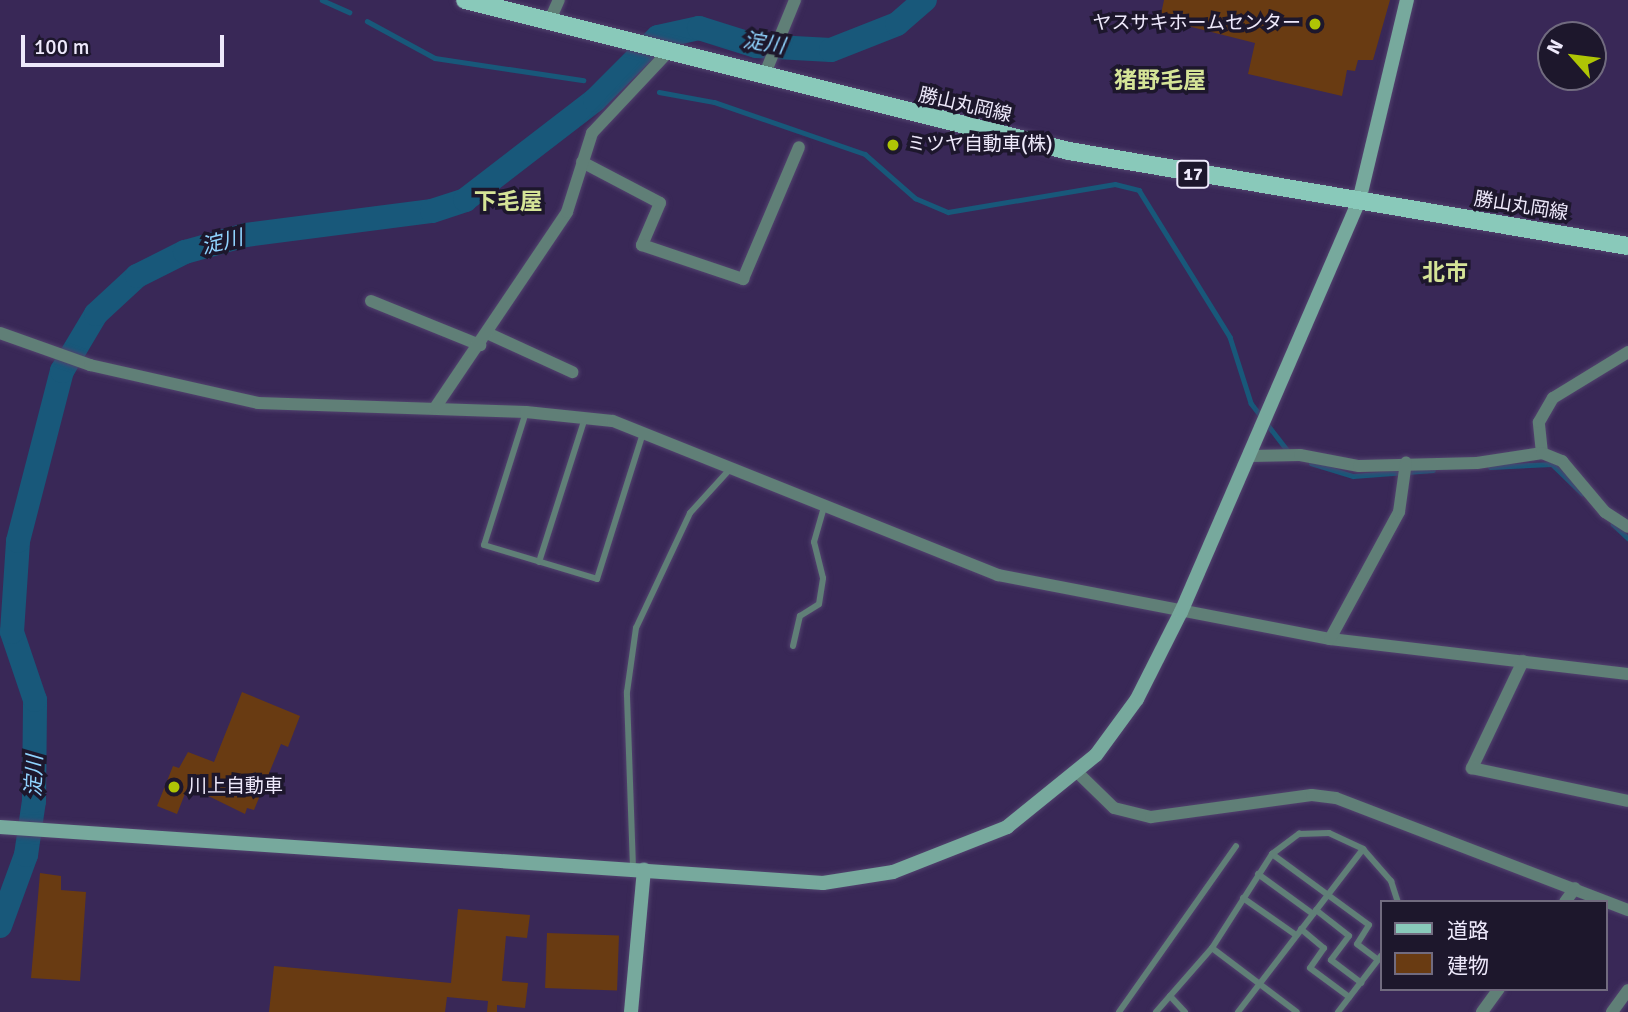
<!DOCTYPE html>
<html>
<head>
<meta charset="utf-8">
<style>
	body { margin:0 }
	#map { position:relative; width:1628px; height:1012px; overflow:hidden; background:#392857; font-family:Signika,"Noto Sans JP",sans-serif }
	div>[style] { position:absolute }
	.stream>* { height:4.5px; margin:-2.25px; padding:0 2.25px; transform-origin:2.25px; border-radius:2.25px; background:#18587a }
	.river>* { height:24px; margin:-12px; padding:0 12px; transform-origin:12px; border-radius:12px; background:#18587a }
	.building>* { inset:0; background:#693b12; transform-origin:0 0 }
	.roads { filter:drop-shadow(0 0 2px #52436e) drop-shadow(0 0 2px #52436e) }
	.lane>* { height:6px; margin:-3px; padding:0 3px; transform-origin:3px; border-radius:3px; background:#607f77 }
	.street>* { height:12px; margin:-6px; padding:0 6px; transform-origin:6px; border-radius:6px; background:#607f77 }
	.secondary>* { height:14px; margin:-7px; padding:0 7px; transform-origin:7px; border-radius:7px; background:#77a99d }
	.primary>* { height:18px; margin:-9px; padding:0 9px; transform-origin:9px; border-radius:9px; background:#89c9ba }
	.dots>* { width:19px; height:19px; translate:-50% -50%; box-sizing:border-box; border:4px solid #1d172c; border-radius:50% }
	span { translate:-50% -50%; white-space:nowrap; text-align:center; line-height:1.15; -webkit-text-stroke:7px #1d172c; paint-order:stroke }
	.shield-label span { padding:2px 5px; background:#1d172c; border:2px solid; border-radius:5px; -webkit-text-stroke-width:0 }
	.shield-label { font-size:18px; color:#eee9fb; font-weight:700 }
	.poi-label { font-size:19px; color:#eee9fb }
	.right { translate:-100% -50%; text-align:right }
	.left { translate:0 -50%; text-align:left }
	.street-label { font-size:19px; color:#eee9fb }
	.water-label { font-size:21px; color:#90d3fe; font-style:italic }
	.quarter-label { font-size:23px; color:#d5e497; font-weight:700 }
	.legend { position:absolute; left:1380px; top:900px; width:228px; height:91px; box-sizing:border-box; background:#1d172c; border:2px solid #716b7f; margin:0; padding:9px 12px; list-style:none; font-size:21px; color:#eee9fb }
	.legend li { display:flex; align-items:center; gap:14px; height:35px }
	.legend b { width:35px; border:2px solid #716b7f }
	.north { position:absolute; left:1537px; top:21px; width:70px; height:70px; box-sizing:border-box; background:#1d172c; border:2px solid #716b7f; border-radius:50%; rotate:298deg; font-size:19px; font-weight:700; line-height:28px; text-align:center; color:#eee9fb }
	.north::after { content:''; display:block; margin:auto; width:24px; height:32px; background:#afc505; clip-path:polygon(50% 0,100% 100%,50% 72%,0 100%) }
	.scale { position:absolute; left:21px; top:35px; width:203px; height:32px; box-sizing:border-box; border:4px solid #eee9fb; border-top:0; padding-left:9px; font-size:21px; line-height:24px; white-space:nowrap; color:#eee9fb; -webkit-text-stroke:5px #1d172c; paint-order:stroke }
</style>
</head>
<body>
<div id="map">
	<div class="stream">
		<div style="left:322px;top:0;width:30px;rotate:24deg"></div>
		<div style="left:367px;top:21px;width:77px;rotate:28.6deg"></div>
		<div style="left:435px;top:58px;width:150px;rotate:8.5deg"></div>
		<div style="left:659px;top:92px;width:56px;rotate:10.3deg"></div>
		<div style="left:714px;top:102px;width:160px;rotate:19deg"></div>
		<div style="left:865px;top:154px;width:67px;rotate:41.3deg"></div>
		<div style="left:915px;top:198px;width:36px;rotate:23deg"></div>
		<div style="left:948px;top:212px;width:169px;rotate:-9.5deg"></div>
		<div style="left:1115px;top:184px;width:25px;rotate:14deg"></div>
		<div style="left:1139px;top:190px;width:173px;rotate:58.2deg"></div>
		<div style="left:1230px;top:337px;width:69px;rotate:72.3deg"></div>
		<div style="left:1251px;top:403px;width:61px;rotate:52.4deg"></div>
		<div style="left:1311px;top:463px;width:44px;rotate:17.2deg"></div>
		<div style="left:1353px;top:476px;width:80px;rotate:-4.3deg"></div>
		<div style="left:1490px;top:467px;width:62px;rotate:-2.8deg"></div>
		<div style="left:1552px;top:464px;width:42px;rotate:44deg"></div>
		<div style="left:1613px;top:524px;width:21px;rotate:43deg"></div>
	</div>
	<div class="river">
		<div style="left:0;top:926px;width:76px;rotate:-69.9deg"></div>
		<div style="left:26px;top:855px;width:55px;rotate:-81.6deg"></div>
		<div style="left:34px;top:801px;width:101px;rotate:-89.4deg"></div>
		<div style="left:35px;top:700px;width:72px;rotate:-108.7deg"></div>
		<div style="left:12px;top:632px;width:91px;rotate:-86.2deg"></div>
		<div style="left:18px;top:541px;width:176px;rotate:-75.5deg"></div>
		<div style="left:62px;top:371px;width:66px;rotate:-59.2deg"></div>
		<div style="left:96px;top:314px;width:56px;rotate:-42.8deg"></div>
		<div style="left:137px;top:276px;width:54px;rotate:-26.6deg"></div>
		<div style="left:185px;top:252px;width:63px;rotate:-15.6deg"></div>
		<div style="left:246px;top:235px;width:188px;rotate:-7.4deg"></div>
		<div style="left:432px;top:211px;width:35px;rotate:-18deg"></div>
		<div style="left:465px;top:200px;width:164px;rotate:-37.6deg"></div>
		<div style="left:595px;top:100px;width:89px;rotate:-45deg"></div>
		<div style="left:658px;top:37px;width:42px;rotate:-12.4deg"></div>
		<div style="left:699px;top:28px;width:60px;rotate:17.5deg"></div>
		<div style="left:756px;top:46px;width:75px;rotate:3.1deg"></div>
		<div style="left:831px;top:50px;width:71px;rotate:-21.5deg"></div>
		<div style="left:897px;top:24px;width:37px;rotate:-41deg"></div>
	</div>
	<div class="building">
		<div style="clip-path:polygon(1164px 0,1390px 0,1373px 60px,1358px 60px,1355px 71px,1347px 70px,1342px 96px,1248px 74px,1255px 43px,1160px 19px)"></div>
		<div style="clip-path:polygon(242px 692px,300px 716px,288px 747px,281px 744px,254px 810px,247px 808px,245px 814px,188px 786px,177px 814px,157px 806px,173px 766px,179px 768px,188px 752px,214px 762px)"></div>
		<div style="clip-path:polygon(40px 873px,61px 876px,61px 890px,86px 892px,80px 981px,31px 978px)"></div>
		<div style="clip-path:polygon(458px 909px,530px 915px,527px 938px,506px 936px,502px 981px,528px 983px,525px 1008px,497px 1005px,497px 1012px,487px 1012px,488px 1001px,447px 997px,445px 1012px,269px 1012px,274px 966px,451px 983px)"></div>
		<div style="left:547px;top:933px;width:72px;height:55px;rotate:2deg"></div>
	</div>
	<div class="roads">
		<div class="lane">
			<div style="left:526px;top:412px;width:139px;rotate:107.5deg"></div>
			<div style="left:484px;top:545px;width:118px;rotate:16.7deg"></div>
			<div style="left:597px;top:579px;width:153px;rotate:-72.5deg"></div>
			<div style="left:539px;top:562px;width:151px;rotate:-72.3deg"></div>
			<div style="left:793px;top:646px;width:31px;rotate:-77deg"></div>
			<div style="left:800px;top:616px;width:22px;rotate:-32deg"></div>
			<div style="left:819px;top:604px;width:26px;rotate:-81deg"></div>
			<div style="left:823px;top:578px;width:37px;rotate:-104deg"></div>
			<div style="left:814px;top:542px;width:37px;rotate:-74deg"></div>
			<div style="left:1272px;top:854px;width:120px;rotate:36.2deg"></div>
			<div style="left:1369px;top:925px;width:22px;rotate:122deg"></div>
			<div style="left:1357px;top:944px;width:26px;rotate:37deg"></div>
			<div style="left:633px;top:868px;width:176px;rotate:-92deg"></div>
			<div style="left:627px;top:692px;width:65px;rotate:-82deg"></div>
			<div style="left:636px;top:628px;width:127px;rotate:-64.8deg"></div>
			<div style="left:690px;top:513px;width:59px;rotate:-47.7deg"></div>
			<div style="left:1258px;top:874px;width:68px;rotate:36deg"></div>
			<div style="left:1243px;top:898px;width:65px;rotate:34.9deg"></div>
			<div style="left:1316px;top:910px;width:42px;rotate:38.2deg"></div>
			<div style="left:1349px;top:936px;width:30px;rotate:127deg"></div>
			<div style="left:1331px;top:960px;width:38px;rotate:37deg"></div>
			<div style="left:1301px;top:929px;width:30px;rotate:40deg"></div>
			<div style="left:1324px;top:948px;width:24px;rotate:125deg"></div>
			<div style="left:1310px;top:968px;width:49px;rotate:36.6deg"></div>
			<div style="left:1212px;top:948px;width:106px;rotate:37deg"></div>
			<div style="left:1170px;top:996px;width:22px;rotate:47deg"></div>
			<div style="left:1119px;top:1012px;width:203px;rotate:-54.8deg"></div>
			<div style="left:1156px;top:1012px;width:85px;rotate:-48.8deg"></div>
			<div style="left:1212px;top:948px;width:112px;rotate:-57.4deg"></div>
			<div style="left:1272px;top:854px;width:34px;rotate:-37deg"></div>
			<div style="left:1299px;top:834px;width:30px;rotate:-2deg"></div>
			<div style="left:1329px;top:833px;width:38px;rotate:25deg"></div>
			<div style="left:1363px;top:849px;width:43px;rotate:48.8deg"></div>
			<div style="left:1391px;top:881px;width:22px;rotate:72deg"></div>
			<div style="left:1238px;top:1012px;width:205px;rotate:-52.5deg"></div>
			<div style="left:1338px;top:1012px;width:71px;rotate:-52.5deg"></div>
		</div>
		<div class="street">
			<div style="left:549px;top:22px;width:24px;rotate:-66deg"></div>
			<div style="left:764px;top:76px;width:82px;rotate:-67.8deg"></div>
			<div style="left:582px;top:162px;width:88px;rotate:27.7deg"></div>
			<div style="left:660px;top:203px;width:46px;rotate:113.2deg"></div>
			<div style="left:642px;top:245px;width:107px;rotate:18.6deg"></div>
			<div style="left:743px;top:279px;width:143px;rotate:-67deg"></div>
			<div style="left:371px;top:301px;width:118px;rotate:22deg"></div>
			<div style="left:0;top:333px;width:96px;rotate:19.6deg"></div>
			<div style="left:90px;top:365px;width:172px;rotate:12.7deg"></div>
			<div style="left:258px;top:403px;width:268px;rotate:1.9deg"></div>
			<div style="left:526px;top:412px;width:87px;rotate:5.9deg"></div>
			<div style="left:613px;top:421px;width:415px;rotate:21.8deg"></div>
			<div style="left:998px;top:575px;width:338px;rotate:10.9deg"></div>
			<div style="left:1330px;top:639px;width:300px;rotate:6.7deg"></div>
			<div style="left:487px;top:333px;width:94px;rotate:24.6deg"></div>
			<div style="left:435px;top:408px;width:236px;rotate:-56deg"></div>
			<div style="left:567px;top:212px;width:83px;rotate:-72.4deg"></div>
			<div style="left:592px;top:133px;width:112px;rotate:-46.8deg"></div>
			<div style="left:1542px;top:453px;width:31px;rotate:-96deg"></div>
			<div style="left:1539px;top:422px;width:28px;rotate:-60deg"></div>
			<div style="left:1553px;top:398px;width:88px;rotate:-31.5deg"></div>
			<div style="left:1250px;top:456px;width:50px;rotate:-1.1deg"></div>
			<div style="left:1300px;top:455px;width:60px;rotate:10.6deg"></div>
			<div style="left:1359px;top:466px;width:118px;rotate:-1.5deg"></div>
			<div style="left:1477px;top:463px;width:66px;rotate:-8.7deg"></div>
			<div style="left:1542px;top:453px;width:22px;rotate:22deg"></div>
			<div style="left:1562px;top:461px;width:67px;rotate:49.9deg"></div>
			<div style="left:1605px;top:512px;width:27px;rotate:33deg"></div>
			<div style="left:1330px;top:639px;width:145px;rotate:-61.5deg"></div>
			<div style="left:1399px;top:512px;width:50px;rotate:-82deg"></div>
			<div style="left:1523px;top:661px;width:119px;rotate:115.5deg"></div>
			<div style="left:1472px;top:768px;width:159px;rotate:11.9deg"></div>
			<div style="left:1076px;top:771px;width:53px;rotate:44.2deg"></div>
			<div style="left:1114px;top:808px;width:38px;rotate:14deg"></div>
			<div style="left:1151px;top:817px;width:162px;rotate:-7.8deg"></div>
			<div style="left:1312px;top:795px;width:24px;rotate:7deg"></div>
			<div style="left:1336px;top:798px;width:313px;rotate:21deg"></div>
			<div style="left:1565px;top:902px;width:17px;rotate:-54deg"></div>
			<div style="left:1482px;top:1012px;width:29px;rotate:-54deg"></div>
			<div style="left:1612px;top:1012px;width:27px;rotate:-54deg"></div>
		</div>
		<div class="secondary">
			<div style="left:0;top:827px;width:825px;rotate:3.89deg"></div>
			<div style="left:823px;top:883px;width:71px;rotate:-8.9deg"></div>
			<div style="left:893px;top:872px;width:123px;rotate:-21.5deg"></div>
			<div style="left:1007px;top:827px;width:114px;rotate:-39deg"></div>
			<div style="left:1096px;top:755px;width:69px;rotate:-53.8deg"></div>
			<div style="left:1137px;top:699px;width:97px;rotate:-63.2deg"></div>
			<div style="left:1181px;top:612px;width:448px;rotate:-66.6deg"></div>
			<div style="left:1359px;top:201px;width:207px;rotate:-76.6deg"></div>
			<div style="left:631px;top:1012px;width:143px;rotate:-84.8deg"></div>
		</div>
		<div class="primary">
			<div style="left:465px;top:0;width:623px;rotate:14.04deg"></div>
			<div style="left:1069px;top:151px;width:567px;rotate:9.65deg"></div>
		</div>
	</div>
	<div class="dots">
		<div style="left:1315px;top:24px;background:#afc505"></div>
		<div style="left:893px;top:145px;background:#afc505"></div>
		<div style="left:174px;top:787px;background:#afc505"></div>
	</div>
	<div class="shield-label">
		<span style="left:1193px;top:174px">17</span>
	</div>
	<div class="poi-label">
		<span class="right" style="left:1301px;top:24px">ヤスサキホームセンター</span>
		<span class="left" style="left:907px;top:145px">ミツヤ自動車(株)</span>
		<span class="left" style="left:188px;top:787px">川上自動車</span>
	</div>
	<div class="street-label">
		<span style="left:965px;top:106px;rotate:13deg">勝山丸岡線</span>
		<span style="left:1521px;top:207px;rotate:9deg">勝山丸岡線</span>
	</div>
	<div class="water-label">
		<span style="left:764px;top:43px;rotate:9deg">淀川</span>
		<span style="left:222px;top:242px;rotate:-14deg">淀川</span>
		<span style="left:34px;top:776px;rotate:-88deg">淀川</span>
	</div>
	<div class="quarter-label">
		<span style="left:1160px;top:81px">猪野毛屋</span>
		<span style="left:508px;top:202px">下毛屋</span>
		<span style="left:1445px;top:273px">北市</span>
	</div>
	<ul class="legend">
	<li><b style="height:9px;background:#89c9ba"></b>道路</li>
	<li><b style="height:19px;background:#693b12"></b>建物</li>
	</ul>
	<div class="north">N</div>
	<div class="scale">100 m</div>
</div>
</body>
</html>
